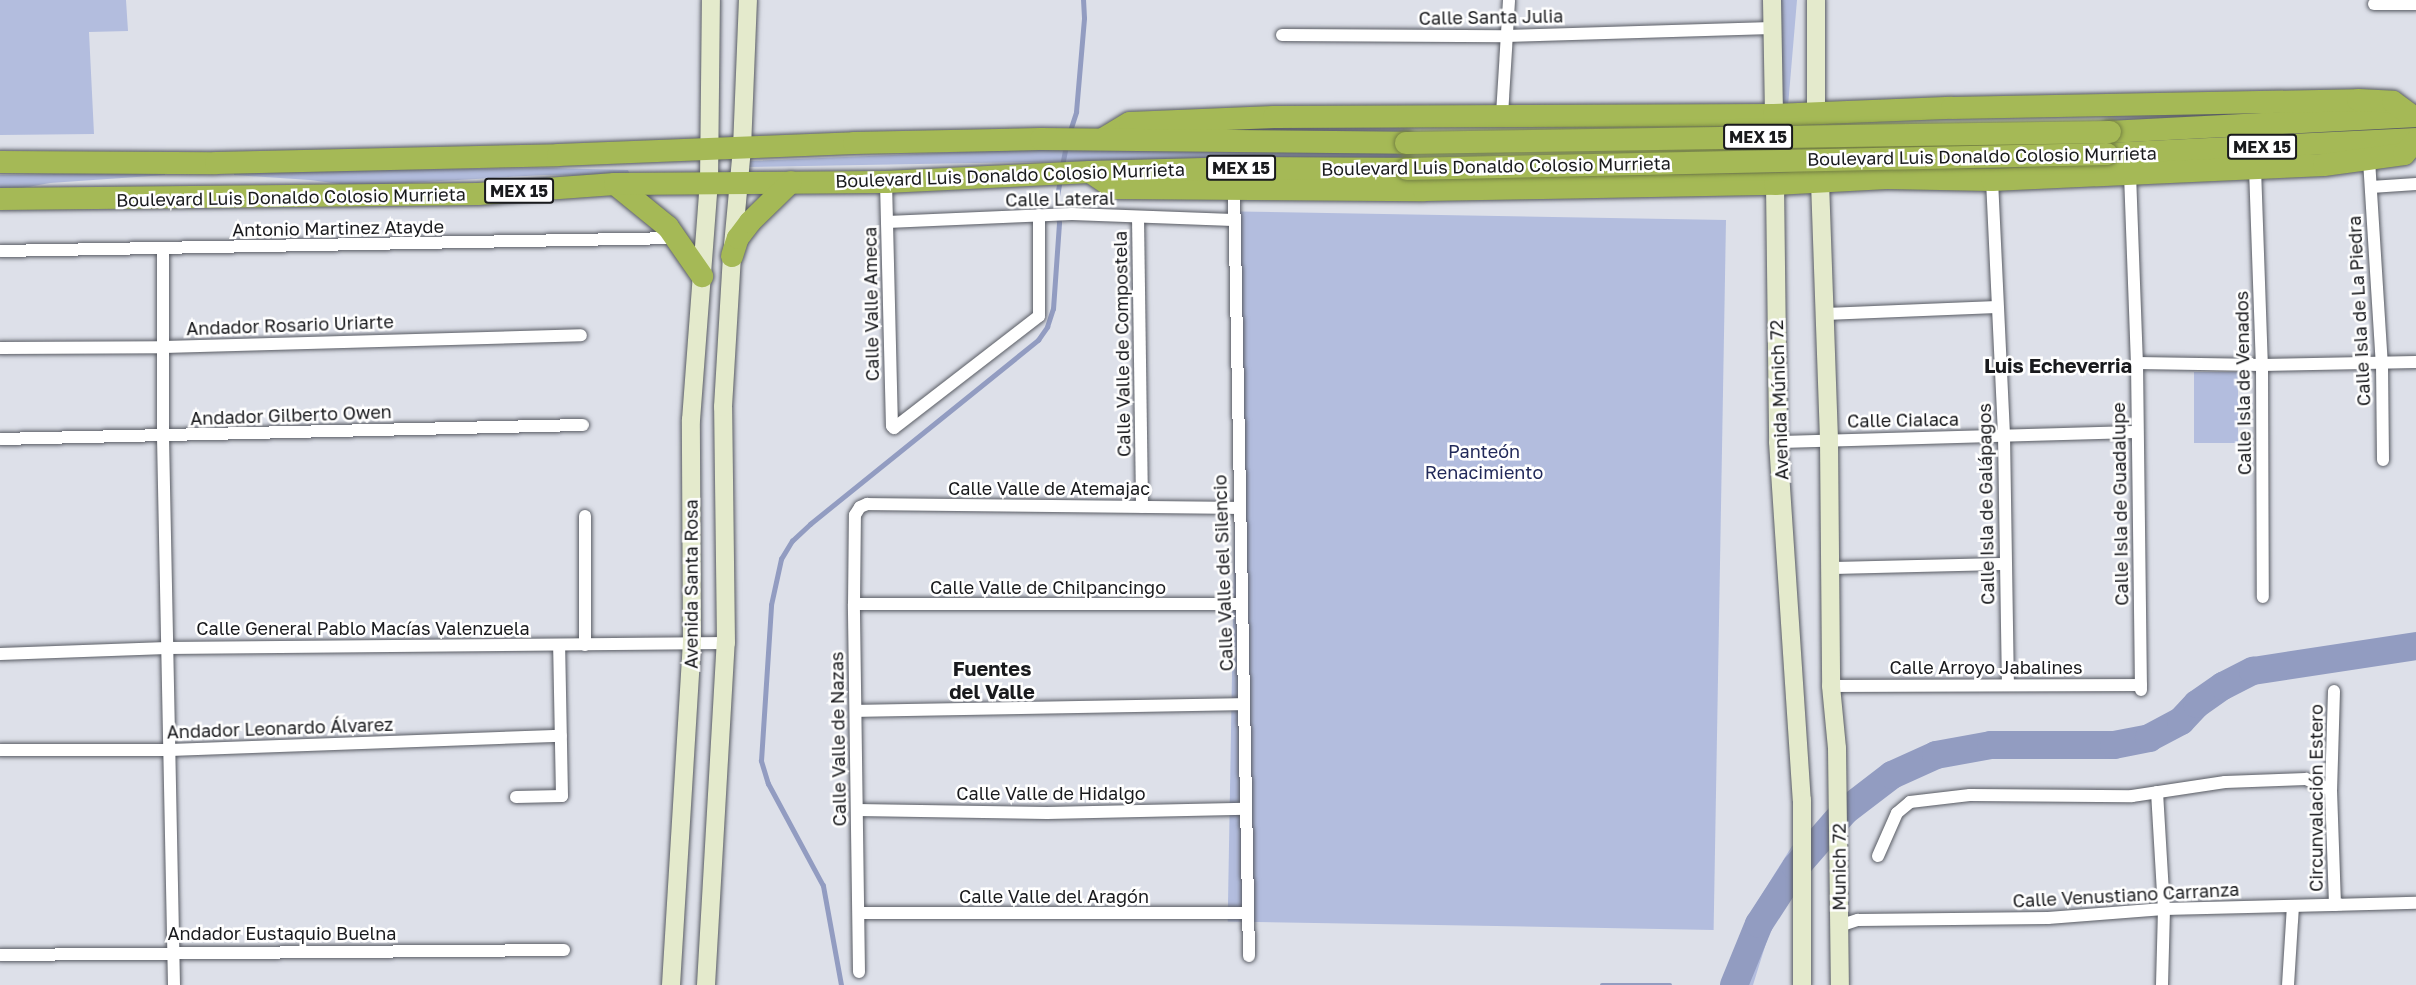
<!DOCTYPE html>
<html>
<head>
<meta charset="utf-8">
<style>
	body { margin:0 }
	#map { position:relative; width:2416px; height:985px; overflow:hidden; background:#dde0e9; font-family:"Golos Text",sans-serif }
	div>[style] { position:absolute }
	.green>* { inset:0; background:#b3bdde; transform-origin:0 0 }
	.stream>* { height:4.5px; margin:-2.25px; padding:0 2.25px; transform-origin:2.25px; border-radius:2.25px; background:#929cc1 }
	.river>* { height:28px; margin:-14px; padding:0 14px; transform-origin:14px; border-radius:14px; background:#929cc1 }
	.roads { filter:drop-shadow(0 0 2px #585b63) drop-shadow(0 0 2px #585b63) }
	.street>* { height:12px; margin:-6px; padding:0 6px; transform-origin:6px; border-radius:6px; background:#fff }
	.secondary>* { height:18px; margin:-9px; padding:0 9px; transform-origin:9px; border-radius:9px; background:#e4eacc }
	.highway>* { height:22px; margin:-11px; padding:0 11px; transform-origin:11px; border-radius:11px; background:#a5b956 }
	.bridges { filter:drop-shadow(0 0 2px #748142) drop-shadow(0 0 2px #748142) }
	.highway-bridge>* { height:22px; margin:-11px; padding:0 11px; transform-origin:11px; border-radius:11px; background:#a5b956 }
	span { translate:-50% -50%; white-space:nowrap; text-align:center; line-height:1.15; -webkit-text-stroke:5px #fff; paint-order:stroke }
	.shield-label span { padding:2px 4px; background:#fff; border:2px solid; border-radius:4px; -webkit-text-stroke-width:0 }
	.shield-label { font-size:16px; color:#191a1d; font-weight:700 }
	.street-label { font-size:18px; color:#191a1d }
	.park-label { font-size:18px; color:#222a5a }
	.neighbourhood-label { font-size:20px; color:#191a1d; font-weight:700 }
</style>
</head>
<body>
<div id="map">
	<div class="green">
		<div style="clip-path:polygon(0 0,126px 0,128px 31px,89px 32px,94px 134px,0 135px)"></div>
		<div style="clip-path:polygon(1775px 0,1797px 0,1788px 106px,1783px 112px)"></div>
		<div style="clip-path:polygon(1039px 149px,1528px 151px,1418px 163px,1194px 159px,746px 167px,750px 161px)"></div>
		<div style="clip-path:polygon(548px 168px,628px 170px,631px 177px,544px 175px,355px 186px,310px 180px,234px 175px,234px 172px)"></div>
		<div style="clip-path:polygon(165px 172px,165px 175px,50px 183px,0 192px,0 175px)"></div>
		<div style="left:1726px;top:220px;width:710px;height:486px;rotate:91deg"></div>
		<div style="left:2194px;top:372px;width:44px;height:71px"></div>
		<div style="clip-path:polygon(1845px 811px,1812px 870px,1772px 924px,1753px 985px,1720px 985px,1754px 907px,1792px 846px)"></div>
	</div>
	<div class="stream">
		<div style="left:1069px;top:134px;width:23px;rotate:-72deg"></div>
		<div style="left:1076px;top:112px;width:94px;rotate:-85.1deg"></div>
		<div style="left:1084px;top:18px;width:18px;rotate:-93deg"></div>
		<div style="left:1062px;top:166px;width:21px;rotate:-79deg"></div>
		<div style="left:841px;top:985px;width:101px;rotate:-100.3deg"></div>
		<div style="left:823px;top:886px;width:116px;rotate:-118.3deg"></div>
		<div style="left:768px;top:784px;width:24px;rotate:-107deg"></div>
		<div style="left:761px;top:761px;width:156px;rotate:-86.3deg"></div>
		<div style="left:771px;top:605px;width:47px;rotate:-77.7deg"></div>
		<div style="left:781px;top:559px;width:21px;rotate:-59deg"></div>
		<div style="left:792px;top:541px;width:25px;rotate:-43deg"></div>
		<div style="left:810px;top:524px;width:293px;rotate:-38.9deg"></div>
		<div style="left:1038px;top:340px;width:16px;rotate:-55deg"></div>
		<div style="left:1047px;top:327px;width:19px;rotate:-72deg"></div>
		<div style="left:1053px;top:309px;width:86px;rotate:-86deg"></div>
		<div style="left:1059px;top:223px;width:21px;rotate:-98deg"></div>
		<div style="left:1056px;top:202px;width:22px;rotate:-80deg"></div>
		<div style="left:1602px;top:985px;width:68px"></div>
	</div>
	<div class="river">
		<div style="left:1734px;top:985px;width:66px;rotate:-67.7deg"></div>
		<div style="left:1759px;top:924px;width:68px;rotate:-57deg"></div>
		<div style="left:1796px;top:867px;width:74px;rotate:-48.8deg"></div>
		<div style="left:1845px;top:811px;width:59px;rotate:-37.5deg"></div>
		<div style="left:1892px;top:775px;width:48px;rotate:-24.4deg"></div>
		<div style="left:1936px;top:755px;width:56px;rotate:-10.3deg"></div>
		<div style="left:1991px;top:745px;width:123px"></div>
		<div style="left:2114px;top:745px;width:36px;rotate:-11deg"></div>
		<div style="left:2149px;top:738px;width:36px;rotate:-28deg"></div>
		<div style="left:2181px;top:721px;width:23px;rotate:-47deg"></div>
		<div style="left:2197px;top:704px;width:32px;rotate:-35deg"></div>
		<div style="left:2223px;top:686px;width:34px;rotate:-27deg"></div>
		<div style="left:2253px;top:671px;width:165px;rotate:-8.7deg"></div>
	</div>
	<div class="roads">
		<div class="street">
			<div style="left:2374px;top:4px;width:42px"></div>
			<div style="left:1282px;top:35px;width:224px;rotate:0.3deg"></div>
			<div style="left:1506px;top:36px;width:266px;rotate:-1.7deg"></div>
			<div style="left:1502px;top:115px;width:115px;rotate:-86.5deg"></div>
			<div style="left:2369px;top:160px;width:204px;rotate:86.4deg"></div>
			<div style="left:2382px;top:364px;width:96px;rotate:89.4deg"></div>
			<div style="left:2255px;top:168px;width:197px;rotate:88deg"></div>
			<div style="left:2262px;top:365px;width:232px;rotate:89.8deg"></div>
			<div style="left:2130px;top:174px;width:189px;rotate:87.9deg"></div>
			<div style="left:2137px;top:363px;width:327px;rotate:89.3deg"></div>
			<div style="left:1992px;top:180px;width:255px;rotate:87.3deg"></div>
			<div style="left:2004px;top:435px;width:249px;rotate:89.1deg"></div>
			<div style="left:886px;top:182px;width:244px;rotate:88.6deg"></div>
			<div style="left:892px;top:426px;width:3px;rotate:45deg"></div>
			<div style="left:894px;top:428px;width:183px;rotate:-37.7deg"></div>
			<div style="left:1039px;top:316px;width:101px;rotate:-90deg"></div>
			<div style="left:2371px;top:187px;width:45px;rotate:-3.8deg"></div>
			<div style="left:1234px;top:188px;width:768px;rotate:88.88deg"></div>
			<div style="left:1138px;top:217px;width:290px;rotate:89.2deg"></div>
			<div style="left:887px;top:222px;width:185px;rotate:-2.5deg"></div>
			<div style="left:1072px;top:214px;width:161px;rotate:2.1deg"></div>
			<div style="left:163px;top:250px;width:187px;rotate:90deg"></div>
			<div style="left:163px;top:437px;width:548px;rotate:88.85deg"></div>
			<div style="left:0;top:251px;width:677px;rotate:-1.1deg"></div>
			<div style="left:1825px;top:314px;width:172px;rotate:-2.3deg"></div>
			<div style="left:0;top:348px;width:164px;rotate:-0.3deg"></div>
			<div style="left:164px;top:347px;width:417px;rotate:-1.6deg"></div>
			<div style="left:2137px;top:363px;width:125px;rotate:0.9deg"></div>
			<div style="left:2262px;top:365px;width:154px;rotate:-1.1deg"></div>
			<div style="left:0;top:439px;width:583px;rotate:-1.38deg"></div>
			<div style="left:1778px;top:442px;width:359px;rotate:-1.6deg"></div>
			<div style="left:1829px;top:568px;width:176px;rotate:-1.3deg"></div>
			<div style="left:854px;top:604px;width:387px"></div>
			<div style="left:585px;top:645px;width:129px;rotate:-90deg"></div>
			<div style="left:0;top:654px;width:167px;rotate:-2.1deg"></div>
			<div style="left:167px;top:648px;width:559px;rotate:-0.51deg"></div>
			<div style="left:1831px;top:686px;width:310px;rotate:-0.2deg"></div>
			<div style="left:2334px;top:691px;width:99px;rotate:91.7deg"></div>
			<div style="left:2331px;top:790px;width:115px;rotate:88deg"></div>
			<div style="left:856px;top:711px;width:388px;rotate:-1deg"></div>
			<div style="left:0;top:750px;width:170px"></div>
			<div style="left:170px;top:750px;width:391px;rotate:-2.1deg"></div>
			<div style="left:2157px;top:792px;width:117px;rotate:86.6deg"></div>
			<div style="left:2164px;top:909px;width:76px;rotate:91.5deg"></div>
			<div style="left:516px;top:797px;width:46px;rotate:-1.2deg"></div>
			<div style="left:562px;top:796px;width:151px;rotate:-91.1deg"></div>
			<div style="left:857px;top:810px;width:190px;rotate:0.9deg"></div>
			<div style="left:1047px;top:813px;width:199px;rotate:-1.2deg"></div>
			<div style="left:1878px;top:856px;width:47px;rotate:-66.2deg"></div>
			<div style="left:1897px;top:813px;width:17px;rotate:-40deg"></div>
			<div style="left:1910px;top:802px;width:60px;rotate:-6.7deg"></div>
			<div style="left:1970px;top:795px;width:162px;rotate:0.4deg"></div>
			<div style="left:2132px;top:796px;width:94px;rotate:-8.6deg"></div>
			<div style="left:2225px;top:782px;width:81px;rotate:-2.1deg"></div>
			<div style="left:2306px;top:779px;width:27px;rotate:24deg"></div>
			<div style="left:859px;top:913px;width:389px"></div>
			<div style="left:1839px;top:926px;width:20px;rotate:-18deg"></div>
			<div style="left:1858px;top:920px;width:190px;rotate:-0.6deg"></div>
			<div style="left:2048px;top:918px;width:116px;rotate:-4.4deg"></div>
			<div style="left:2164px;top:909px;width:252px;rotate:-1.4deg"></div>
			<div style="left:0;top:955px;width:564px;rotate:-0.51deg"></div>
			<div style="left:859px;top:972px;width:368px;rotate:-90.8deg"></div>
			<div style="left:854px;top:604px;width:89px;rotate:-89.4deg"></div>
			<div style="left:855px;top:515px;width:9px;rotate:-58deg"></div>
			<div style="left:860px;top:507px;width:8px;rotate:-23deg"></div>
			<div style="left:867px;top:504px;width:371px;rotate:0.6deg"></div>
			<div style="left:2288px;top:985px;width:79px;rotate:-86.4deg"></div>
		</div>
		<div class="secondary">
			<div style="left:1772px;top:0;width:115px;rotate:89deg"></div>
			<div style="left:1816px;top:0;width:113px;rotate:90deg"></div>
			<div style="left:1820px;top:182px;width:258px;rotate:88deg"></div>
			<div style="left:1829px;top:440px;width:246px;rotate:89.5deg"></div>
			<div style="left:1831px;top:686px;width:62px;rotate:84.5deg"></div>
			<div style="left:1837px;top:748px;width:237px;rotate:89.3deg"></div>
			<div style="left:1775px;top:184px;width:258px;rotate:89.3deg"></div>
			<div style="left:1778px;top:442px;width:359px;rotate:86.2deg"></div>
			<div style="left:1802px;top:800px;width:185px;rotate:90deg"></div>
			<div style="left:671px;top:985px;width:343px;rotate:-86.5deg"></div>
			<div style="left:692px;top:643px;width:223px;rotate:-90.3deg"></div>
			<div style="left:691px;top:420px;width:238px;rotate:-85.7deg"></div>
			<div style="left:709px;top:183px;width:183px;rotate:-89.4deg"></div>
			<div style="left:706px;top:985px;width:343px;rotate:-86.7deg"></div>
			<div style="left:726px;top:643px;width:236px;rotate:-90.7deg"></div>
			<div style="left:723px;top:407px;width:151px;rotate:-86.6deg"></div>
			<div style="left:732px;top:256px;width:108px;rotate:-84.7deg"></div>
			<div style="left:742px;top:148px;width:148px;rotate:-87.7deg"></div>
		</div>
		<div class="highway">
			<div style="left:2110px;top:132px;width:306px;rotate:-3deg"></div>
			<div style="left:1103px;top:139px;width:31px;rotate:-31deg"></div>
			<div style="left:1130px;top:123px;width:144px;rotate:-2.4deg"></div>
			<div style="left:1274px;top:117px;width:500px;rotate:-0.23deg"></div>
			<div style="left:1774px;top:115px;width:178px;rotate:-2.3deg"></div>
			<div style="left:1952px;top:108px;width:406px;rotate:-1.1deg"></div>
			<div style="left:2358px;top:100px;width:35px;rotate:3deg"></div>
			<div style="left:2393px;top:102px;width:24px;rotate:36deg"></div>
			<div style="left:2107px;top:154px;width:309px;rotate:-2.8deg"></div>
			<div style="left:0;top:162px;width:216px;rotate:0.3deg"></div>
			<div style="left:216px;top:163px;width:342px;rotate:-1.3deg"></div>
			<div style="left:558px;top:155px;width:296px;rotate:-2.3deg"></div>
			<div style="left:854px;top:143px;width:187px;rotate:-1.2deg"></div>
			<div style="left:1041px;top:139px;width:365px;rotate:0.6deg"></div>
			<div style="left:1090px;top:172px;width:29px;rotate:34deg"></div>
			<div style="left:1114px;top:188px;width:310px;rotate:0.4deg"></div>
			<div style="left:1424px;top:190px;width:351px;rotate:-1deg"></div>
			<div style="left:1775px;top:184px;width:112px;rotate:-3.1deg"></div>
			<div style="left:1887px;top:178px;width:105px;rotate:1.1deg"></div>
			<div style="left:1992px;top:180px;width:332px;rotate:-2.6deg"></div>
			<div style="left:2324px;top:165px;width:81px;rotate:-7.8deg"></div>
			<div style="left:2404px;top:154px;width:18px;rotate:-47deg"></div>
			<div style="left:615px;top:184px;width:68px;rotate:39.1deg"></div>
			<div style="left:668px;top:227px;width:60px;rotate:55.2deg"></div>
			<div style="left:0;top:199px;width:478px;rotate:-0.6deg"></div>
			<div style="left:478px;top:194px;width:137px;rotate:-4.2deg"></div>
			<div style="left:615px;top:184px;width:271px;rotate:-0.4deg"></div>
			<div style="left:886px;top:182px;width:204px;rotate:-2.8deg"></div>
			<div style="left:1090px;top:172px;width:152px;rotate:-1.5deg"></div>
			<div style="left:1242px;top:168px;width:165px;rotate:0.3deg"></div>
			<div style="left:732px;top:256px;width:19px;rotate:-72deg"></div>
			<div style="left:738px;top:238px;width:20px;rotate:-53deg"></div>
			<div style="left:750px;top:222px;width:57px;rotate:-44.3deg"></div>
		</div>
	</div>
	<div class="bridges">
		<div class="highway-bridge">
			<div style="left:1406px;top:143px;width:704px;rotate:-0.9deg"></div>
			<div style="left:1407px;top:169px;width:700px;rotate:-1.23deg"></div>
		</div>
	</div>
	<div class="shield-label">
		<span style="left:1758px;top:137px">MEX 15</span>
		<span style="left:2262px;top:147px">MEX 15</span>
		<span style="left:1241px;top:168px">MEX 15</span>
		<span style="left:519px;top:191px">MEX 15</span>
	</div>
	<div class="street-label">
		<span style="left:1491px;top:17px;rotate:-1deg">Calle Santa Julia</span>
		<span style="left:1982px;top:156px;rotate:-1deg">Boulevard Luis Donaldo Colosio Murrieta</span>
		<span style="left:1496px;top:166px;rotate:-1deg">Boulevard Luis Donaldo Colosio Murrieta</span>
		<span style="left:1010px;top:175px;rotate:-2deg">Boulevard Luis Donaldo Colosio Murrieta</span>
		<span style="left:291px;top:197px;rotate:-1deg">Boulevard Luis Donaldo Colosio Murrieta</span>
		<span style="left:1060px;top:199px;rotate:-1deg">Calle Lateral</span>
		<span style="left:338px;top:228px;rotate:-1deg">Antonio Martinez Atayde</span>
		<span style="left:871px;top:304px;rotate:-91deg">Calle Valle Ameca</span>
		<span style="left:2359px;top:311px;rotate:-93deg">Calle Isla de La Piedra</span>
		<span style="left:290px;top:325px;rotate:-2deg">Andador Rosario Uriarte</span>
		<span style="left:1122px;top:344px;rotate:-91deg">Calle Valle de Compostela</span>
		<span style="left:2243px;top:383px;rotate:-91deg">Calle Isla de Venados</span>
		<span style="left:1779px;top:400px;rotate:-92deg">Avenida Múnich 72</span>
		<span style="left:291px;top:415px;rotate:-2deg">Andador Gilberto Owen</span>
		<span style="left:1903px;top:420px;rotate:-1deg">Calle Cialaca</span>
		<span style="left:1049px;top:488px">Calle Valle de Atemajac</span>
		<span style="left:1986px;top:504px;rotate:-91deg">Calle Isla de Galápagos</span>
		<span style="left:2120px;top:504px;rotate:-91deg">Calle Isla de Guadalupe</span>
		<span style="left:1223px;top:573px;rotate:-92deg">Calle Valle del Silencio</span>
		<span style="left:691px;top:584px;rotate:-90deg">Avenida Santa Rosa</span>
		<span style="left:1048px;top:587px">Calle Valle de Chilpancingo</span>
		<span style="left:363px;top:628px">Calle General Pablo Macías Valenzuela</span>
		<span style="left:1986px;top:667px">Calle Arroyo Jabalines</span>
		<span style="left:280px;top:728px;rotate:-2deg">Andador Leonardo Álvarez</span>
		<span style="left:838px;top:739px;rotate:-91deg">Calle Valle de Nazas</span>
		<span style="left:1051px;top:793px">Calle Valle de Hidalgo</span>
		<span style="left:2316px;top:798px;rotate:-90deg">Circunvalación Estero</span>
		<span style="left:1839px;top:867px;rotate:-90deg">Munich 72</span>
		<span style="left:2126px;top:895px;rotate:-3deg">Calle Venustiano Carranza</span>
		<span style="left:1054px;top:896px">Calle Valle del Aragón</span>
		<span style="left:282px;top:933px">Andador Eustaquio Buelna</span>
	</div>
	<div class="park-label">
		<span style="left:1484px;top:462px">Panteón<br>Renacimiento</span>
	</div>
	<div class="neighbourhood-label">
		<span style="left:2058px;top:365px">Luis Echeverria</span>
		<span style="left:992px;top:680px">Fuentes<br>del Valle</span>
	</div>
</div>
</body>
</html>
